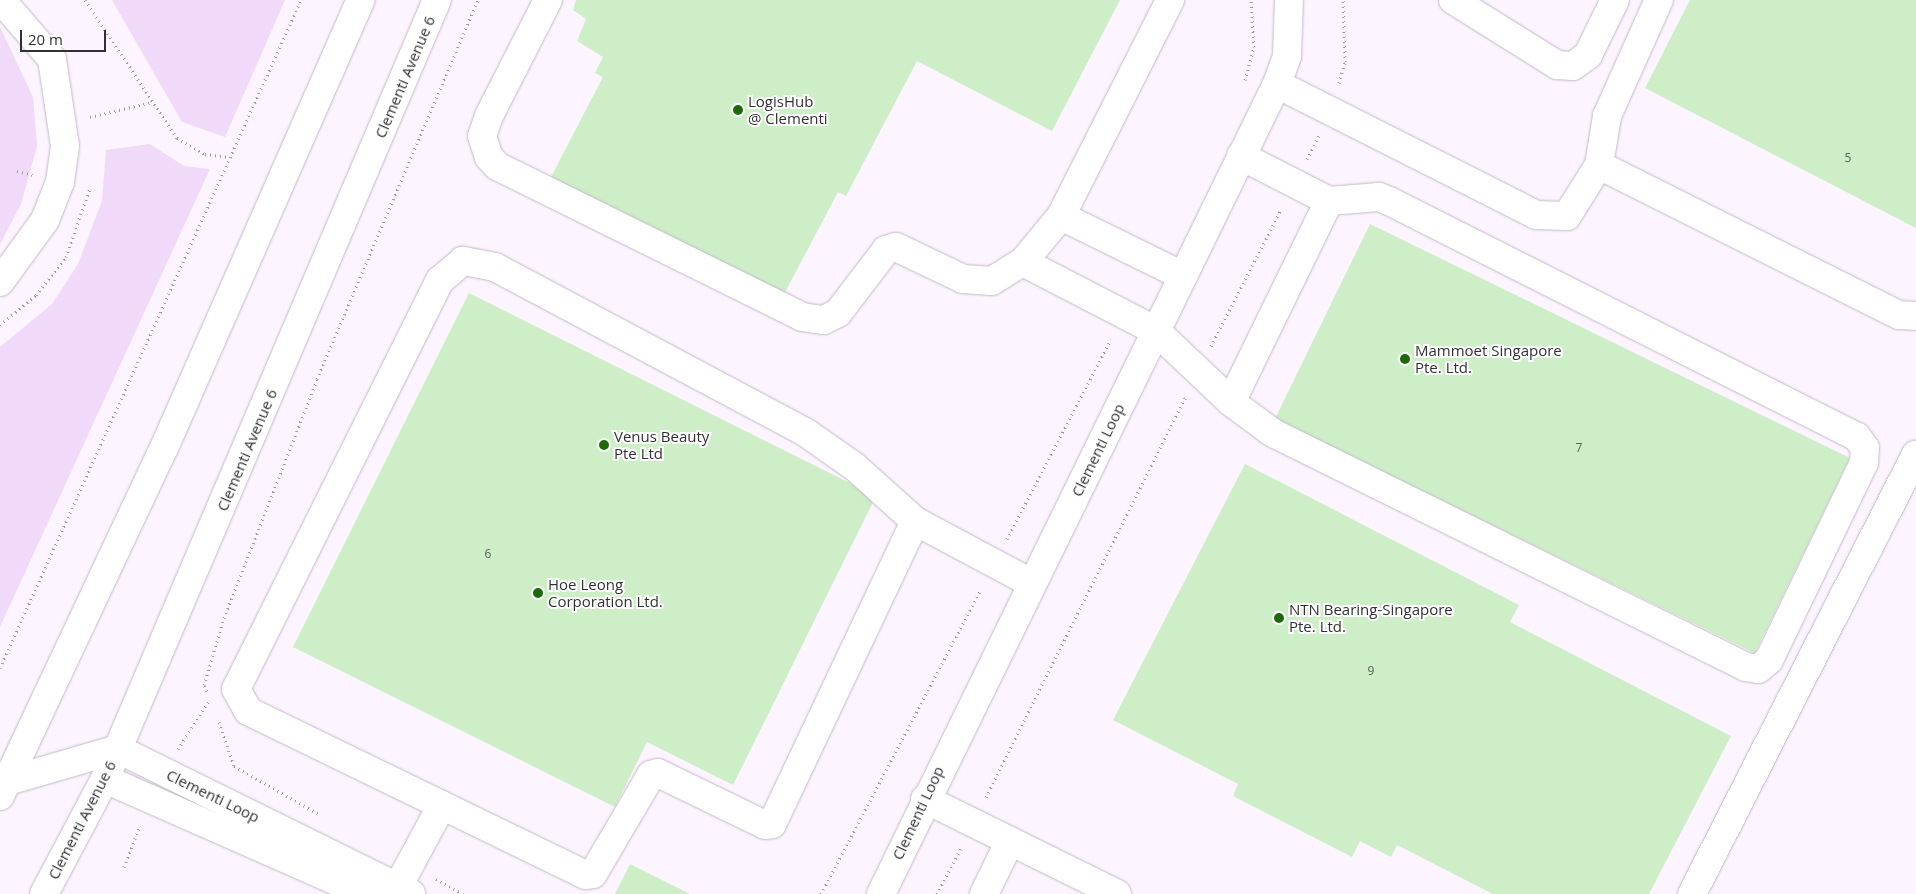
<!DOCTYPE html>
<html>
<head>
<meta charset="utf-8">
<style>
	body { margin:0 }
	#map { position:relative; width:1916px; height:894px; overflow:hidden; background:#fcf4fe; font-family:"Open Sans",sans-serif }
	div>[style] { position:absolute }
	.green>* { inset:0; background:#f1d9f9 }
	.building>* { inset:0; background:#cdeec7; transform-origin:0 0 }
	.path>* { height:3px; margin-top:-1.5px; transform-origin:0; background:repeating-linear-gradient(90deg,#a09aa2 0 1px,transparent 0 5px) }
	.roads { filter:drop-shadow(0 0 1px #c2b9c6) drop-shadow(0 0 1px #c2b9c6) }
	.minor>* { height:28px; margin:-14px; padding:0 14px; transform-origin:14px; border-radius:14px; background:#fff }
	.major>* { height:28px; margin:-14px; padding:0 14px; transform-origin:14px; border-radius:14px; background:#fff }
	.dots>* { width:14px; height:14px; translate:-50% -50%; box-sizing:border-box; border:2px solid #fff; border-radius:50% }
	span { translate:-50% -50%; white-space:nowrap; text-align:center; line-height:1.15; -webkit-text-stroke:4px #fff; paint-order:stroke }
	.number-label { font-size:12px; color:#5a605a }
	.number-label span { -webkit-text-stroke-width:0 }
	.street-label { font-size:15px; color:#333035 }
	.poi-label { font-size:15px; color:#333035 }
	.left { translate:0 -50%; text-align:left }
	.scale { position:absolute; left:20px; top:30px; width:86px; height:22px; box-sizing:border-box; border:2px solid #333035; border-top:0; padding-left:6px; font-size:15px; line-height:18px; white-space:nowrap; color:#333035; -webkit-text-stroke:4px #fff; paint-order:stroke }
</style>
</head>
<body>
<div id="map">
	<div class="green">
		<div style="clip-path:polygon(112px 0,285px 0,225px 137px,182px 122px)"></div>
		<div style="clip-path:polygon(0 27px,33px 97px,37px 146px,21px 204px,0 244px)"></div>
		<div style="clip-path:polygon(150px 144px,184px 166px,210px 169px,0 627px,0 347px,52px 304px,78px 264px,102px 201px,106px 150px)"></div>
	</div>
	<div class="building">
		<div style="clip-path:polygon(576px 0,1120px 0,1052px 131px,917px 61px,846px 196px,838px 192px,782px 298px,551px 177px,603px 77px,595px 73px,603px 57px,577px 41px,586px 19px,573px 10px)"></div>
		<div style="clip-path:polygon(1690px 0,1916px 0,1916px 228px,1645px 88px)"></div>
		<div style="left:1370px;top:224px;width:534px;height:217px;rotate:26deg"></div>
		<div style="clip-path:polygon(469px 293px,876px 496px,733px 785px,647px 742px,615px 807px,293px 647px)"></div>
		<div style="clip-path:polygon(1245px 464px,1519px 605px,1510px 622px,1731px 736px,1649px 894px,1493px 894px,1397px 845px,1391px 857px,1360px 841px,1352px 857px,1233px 796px,1238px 784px,1113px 720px)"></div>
		<div style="clip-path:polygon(630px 864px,690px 894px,615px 894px)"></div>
	</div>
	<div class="path">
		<div style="left:85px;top:0;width:166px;rotate:56.3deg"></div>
		<div style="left:177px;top:138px;width:32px;rotate:30deg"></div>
		<div style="left:205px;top:154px;width:23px;rotate:7deg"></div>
		<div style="left:1245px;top:80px;width:34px;rotate:-75deg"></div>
		<div style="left:1254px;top:47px;width:47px;rotate:-93.7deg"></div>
		<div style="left:1339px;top:83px;width:22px;rotate:-74deg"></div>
		<div style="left:1345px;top:62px;width:62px;rotate:-91.8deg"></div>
		<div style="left:90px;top:117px;width:64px;rotate:-13.6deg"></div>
		<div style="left:1307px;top:159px;width:27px;rotate:-63deg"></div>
		<div style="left:17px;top:171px;width:16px;rotate:14deg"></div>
		<div style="left:0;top:325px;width:47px;rotate:-39.8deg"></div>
		<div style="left:36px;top:295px;width:48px;rotate:-51.7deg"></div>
		<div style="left:66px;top:257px;width:73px;rotate:-70.8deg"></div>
		<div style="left:1211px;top:346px;width:154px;rotate:-62.9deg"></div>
		<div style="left:1007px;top:539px;width:225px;rotate:-62.5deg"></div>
		<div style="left:0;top:668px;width:733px;rotate:-65.74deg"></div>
		<div style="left:207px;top:691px;width:7px;rotate:-117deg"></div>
		<div style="left:204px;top:685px;width:70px;rotate:-73.4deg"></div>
		<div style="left:224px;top:618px;width:256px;rotate:-68.7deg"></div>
		<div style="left:317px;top:379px;width:412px;rotate:-67deg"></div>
		<div style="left:219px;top:722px;width:46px;rotate:71.2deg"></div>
		<div style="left:234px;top:766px;width:98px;rotate:29.5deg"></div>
		<div style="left:178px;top:749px;width:59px;rotate:-57.4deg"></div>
		<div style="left:986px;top:797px;width:446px;rotate:-63.5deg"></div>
		<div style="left:124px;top:867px;width:44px;rotate:-68.7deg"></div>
		<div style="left:436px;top:879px;width:31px;rotate:29deg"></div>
		<div style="left:821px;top:894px;width:344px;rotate:-62.3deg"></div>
		<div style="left:937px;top:894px;width:52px;rotate:-62.4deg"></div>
	</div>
	<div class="roads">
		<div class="minor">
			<div style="left:548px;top:0;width:130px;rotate:117deg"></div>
			<div style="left:489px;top:116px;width:21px;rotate:109deg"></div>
			<div style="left:482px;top:136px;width:22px;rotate:72deg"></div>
			<div style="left:489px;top:157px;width:12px;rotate:48deg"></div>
			<div style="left:497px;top:166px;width:340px;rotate:26.3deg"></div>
			<div style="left:802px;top:317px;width:22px;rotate:8deg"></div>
			<div style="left:824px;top:320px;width:16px;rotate:-27deg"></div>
			<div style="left:838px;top:313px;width:79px;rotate:-52.7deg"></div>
			<div style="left:886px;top:250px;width:10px;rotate:-17deg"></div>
			<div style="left:896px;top:247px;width:74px;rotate:25.5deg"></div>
			<div style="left:963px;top:279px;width:29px;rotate:4deg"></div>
			<div style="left:992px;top:281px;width:36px;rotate:-32deg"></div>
			<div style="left:1023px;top:262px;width:60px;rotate:-50.4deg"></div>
			<div style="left:1061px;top:216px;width:242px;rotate:-63.2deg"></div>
			<div style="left:1453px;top:0;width:123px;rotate:32deg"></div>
			<div style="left:1557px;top:65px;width:16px;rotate:4deg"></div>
			<div style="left:1573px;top:66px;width:19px;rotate:-36deg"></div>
			<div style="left:1588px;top:55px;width:61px;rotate:-63.9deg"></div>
			<div style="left:1277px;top:84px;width:290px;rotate:26.8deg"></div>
			<div style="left:1536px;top:215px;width:31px;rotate:2deg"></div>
			<div style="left:1567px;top:216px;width:60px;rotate:-57.9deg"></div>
			<div style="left:1599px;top:165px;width:50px;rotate:-80.7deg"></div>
			<div style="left:1607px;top:116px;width:127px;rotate:-65.9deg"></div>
			<div style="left:1599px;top:165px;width:335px;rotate:26.6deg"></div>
			<div style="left:1899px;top:315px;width:17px;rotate:3deg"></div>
			<div style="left:1061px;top:216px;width:136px;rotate:26.2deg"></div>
			<div style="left:1023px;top:262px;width:150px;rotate:27.4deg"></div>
			<div style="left:1156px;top:331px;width:103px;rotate:43.4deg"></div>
			<div style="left:1231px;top:402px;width:52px;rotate:36.4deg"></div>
			<div style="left:1273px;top:433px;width:528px;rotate:26.32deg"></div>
			<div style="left:1746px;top:667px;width:12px;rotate:9deg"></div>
			<div style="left:1758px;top:669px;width:14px;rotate:-39deg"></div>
			<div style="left:1769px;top:660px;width:219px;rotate:-64.3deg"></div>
			<div style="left:1864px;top:463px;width:15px;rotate:-86deg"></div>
			<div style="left:1865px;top:448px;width:14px;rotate:-126deg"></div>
			<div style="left:1857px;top:437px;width:524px;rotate:-153.24deg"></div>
			<div style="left:1389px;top:201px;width:11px;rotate:-158deg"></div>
			<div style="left:1379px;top:197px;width:50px;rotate:175.4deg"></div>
			<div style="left:1329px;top:201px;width:99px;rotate:-152.9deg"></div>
			<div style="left:0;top:282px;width:77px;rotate:-54deg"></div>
			<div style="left:45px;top:220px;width:41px;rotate:-68.5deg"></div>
			<div style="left:60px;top:182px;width:36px;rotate:-82deg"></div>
			<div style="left:65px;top:146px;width:88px;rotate:-98.5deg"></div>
			<div style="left:52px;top:59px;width:78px;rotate:-130.8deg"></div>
			<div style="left:1231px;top:402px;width:224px;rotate:-64deg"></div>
			<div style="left:915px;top:521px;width:81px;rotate:-138deg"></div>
			<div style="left:855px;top:467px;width:61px;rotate:-145deg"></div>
			<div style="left:805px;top:432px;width:351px;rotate:-152deg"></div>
			<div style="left:495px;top:267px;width:33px;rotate:-169deg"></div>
			<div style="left:463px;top:261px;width:30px;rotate:140deg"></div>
			<div style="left:440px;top:280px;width:457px;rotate:116.5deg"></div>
			<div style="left:236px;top:689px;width:25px;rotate:61deg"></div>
			<div style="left:248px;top:711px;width:375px;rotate:25.9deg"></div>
			<div style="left:585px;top:875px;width:8px;rotate:-7deg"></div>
			<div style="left:593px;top:874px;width:115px;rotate:-59.6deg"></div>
			<div style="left:651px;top:775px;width:7px;rotate:-16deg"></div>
			<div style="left:658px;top:773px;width:119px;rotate:25.9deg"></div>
			<div style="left:765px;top:825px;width:7px;rotate:-8deg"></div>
			<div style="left:772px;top:824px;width:335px;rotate:-64.7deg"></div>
			<div style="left:915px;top:521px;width:132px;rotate:28.1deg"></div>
			<div style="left:105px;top:779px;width:285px;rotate:23.8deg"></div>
			<div style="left:8px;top:781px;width:115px;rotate:-16.2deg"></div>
			<div style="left:118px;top:749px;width:327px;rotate:26.3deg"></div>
			<div style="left:925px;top:799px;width:214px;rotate:26.3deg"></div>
			<div style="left:394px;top:894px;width:101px;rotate:-61.7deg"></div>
			<div style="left:881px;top:894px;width:902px;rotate:-63.95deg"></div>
			<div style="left:1277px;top:84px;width:30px;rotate:-70deg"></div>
			<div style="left:1287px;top:56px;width:56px;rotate:-88deg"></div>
			<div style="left:984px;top:894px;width:59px;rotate:-63.9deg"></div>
			<div style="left:1692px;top:894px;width:493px;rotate:-63deg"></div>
		</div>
		<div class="major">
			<div style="left:0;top:796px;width:385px;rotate:-64.8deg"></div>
			<div style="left:164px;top:448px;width:489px;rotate:-66.3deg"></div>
			<div style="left:44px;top:894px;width:130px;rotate:-62.1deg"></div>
			<div style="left:105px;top:779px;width:847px;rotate:-66.92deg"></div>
		</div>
	</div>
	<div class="dots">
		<div style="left:738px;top:110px;background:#1c6908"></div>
		<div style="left:1405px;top:359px;background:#1c6908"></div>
		<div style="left:604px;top:445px;background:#1c6908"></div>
		<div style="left:538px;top:593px;background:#1c6908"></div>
		<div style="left:1279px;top:618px;background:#1c6908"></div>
	</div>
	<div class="number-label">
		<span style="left:1848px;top:158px">5</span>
		<span style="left:1579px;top:448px">7</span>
		<span style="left:488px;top:554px">6</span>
		<span style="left:1371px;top:671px">9</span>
	</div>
	<div class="street-label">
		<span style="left:405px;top:77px;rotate:-67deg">Clementi Avenue 6</span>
		<span style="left:247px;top:450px;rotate:-67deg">Clementi Avenue 6</span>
		<span style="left:1098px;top:450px;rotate:-64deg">Clementi Loop</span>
		<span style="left:213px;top:796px;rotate:26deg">Clementi Loop</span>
		<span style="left:918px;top:813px;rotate:-65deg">Clementi Loop</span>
		<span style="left:82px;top:820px;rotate:-63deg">Clementi Avenue 6</span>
	</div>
	<div class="poi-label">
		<span class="left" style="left:748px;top:110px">LogisHub<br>@ Clementi</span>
		<span class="left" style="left:1415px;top:359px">Mammoet Singapore<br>Pte. Ltd.</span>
		<span class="left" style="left:614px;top:445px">Venus Beauty<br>Pte Ltd</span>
		<span class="left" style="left:548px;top:593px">Hoe Leong<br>Corporation Ltd.</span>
		<span class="left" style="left:1289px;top:618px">NTN Bearing-Singapore<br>Pte. Ltd.</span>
	</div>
	<div class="scale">20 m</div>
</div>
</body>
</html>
